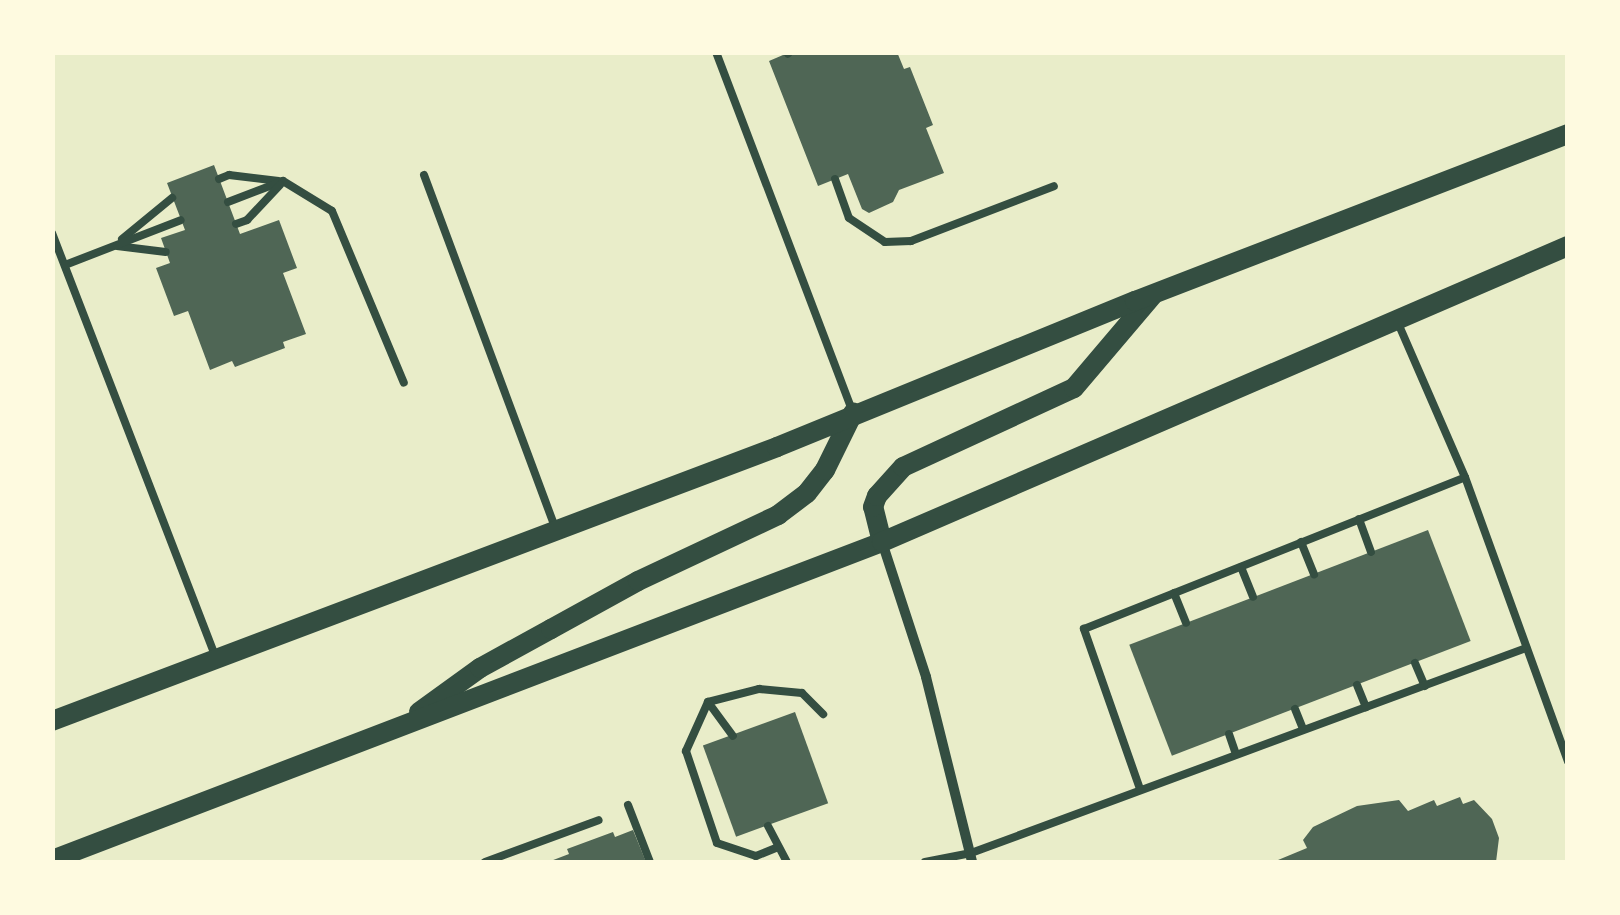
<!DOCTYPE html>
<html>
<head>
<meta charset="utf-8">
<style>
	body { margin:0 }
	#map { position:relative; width:1620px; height:915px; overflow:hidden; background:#e9edc9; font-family:"PT Sans",sans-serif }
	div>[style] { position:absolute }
	.building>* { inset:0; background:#4f6655; transform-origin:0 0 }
	.service>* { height:8px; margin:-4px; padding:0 4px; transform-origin:4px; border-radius:4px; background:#344e41 }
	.minor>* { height:10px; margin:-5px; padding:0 5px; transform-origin:5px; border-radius:5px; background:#344e41 }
	.secondary>* { height:20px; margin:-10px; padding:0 10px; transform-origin:10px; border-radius:10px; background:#344e41 }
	span { translate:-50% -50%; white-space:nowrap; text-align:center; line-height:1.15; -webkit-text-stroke:8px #fefae0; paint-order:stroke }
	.frame { position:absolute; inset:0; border:55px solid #fefae0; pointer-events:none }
</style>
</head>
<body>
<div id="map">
	<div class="building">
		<div style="clip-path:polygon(790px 52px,897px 52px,904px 69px,910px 67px,933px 125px,926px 128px,944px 173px,899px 190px,893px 202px,869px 213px,862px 209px,848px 174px,818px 186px,769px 61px)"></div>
		<div style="clip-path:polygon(214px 165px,240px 234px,279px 220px,297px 268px,283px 273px,306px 334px,283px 342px,285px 348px,235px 367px,232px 361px,210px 370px,188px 311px,174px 316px,156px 268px,170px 263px,161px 238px,185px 230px,167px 183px)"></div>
		<div style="left:1428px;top:530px;width:119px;height:320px;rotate:69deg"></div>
		<div style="left:795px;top:712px;width:97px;height:98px;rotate:70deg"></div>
		<div style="clip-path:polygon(1460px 797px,1463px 804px,1474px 800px,1492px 819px,1499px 838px,1496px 862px,1278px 860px,1307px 848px,1303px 840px,1313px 827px,1357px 806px,1399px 800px,1408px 811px,1434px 800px,1437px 806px)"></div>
		<div style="clip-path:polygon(633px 830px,646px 862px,548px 862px,569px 854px,567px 849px,613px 832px,615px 837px)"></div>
	</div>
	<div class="service">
		<div style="left:716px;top:52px;width:386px;rotate:69.2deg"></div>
		<div style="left:787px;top:52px;width:2px;rotate:63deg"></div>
		<div style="left:424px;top:175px;width:376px;rotate:69.6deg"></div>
		<div style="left:219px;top:179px;width:11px;rotate:-22deg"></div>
		<div style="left:229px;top:175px;width:50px;rotate:6.8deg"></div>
		<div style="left:835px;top:179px;width:41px;rotate:70.3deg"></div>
		<div style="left:849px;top:218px;width:43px;rotate:33.7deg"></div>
		<div style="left:885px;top:242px;width:26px;rotate:-2deg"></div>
		<div style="left:911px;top:241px;width:153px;rotate:-21deg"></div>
		<div style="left:228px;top:202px;width:59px;rotate:-20.9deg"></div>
		<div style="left:283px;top:181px;width:57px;rotate:31.5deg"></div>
		<div style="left:332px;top:211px;width:186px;rotate:67.3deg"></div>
		<div style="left:236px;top:224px;width:12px;rotate:-20deg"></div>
		<div style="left:247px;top:220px;width:48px;rotate:-46.7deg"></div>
		<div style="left:52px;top:233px;width:453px;rotate:68.9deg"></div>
		<div style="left:122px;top:239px;width:65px;rotate:-39.4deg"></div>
		<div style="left:117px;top:246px;width:49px;rotate:7deg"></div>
		<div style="left:65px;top:265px;width:124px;rotate:-21.2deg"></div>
		<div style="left:1398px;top:323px;width:168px;rotate:66.5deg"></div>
		<div style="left:1465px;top:477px;width:303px;rotate:70.1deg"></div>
		<div style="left:1359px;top:519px;width:35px;rotate:70deg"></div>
		<div style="left:1301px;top:542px;width:35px;rotate:68deg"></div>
		<div style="left:1241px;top:567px;width:32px;rotate:68deg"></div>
		<div style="left:1174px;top:593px;width:32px;rotate:68deg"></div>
		<div style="left:1415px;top:663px;width:25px;rotate:67deg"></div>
		<div style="left:1357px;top:685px;width:24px;rotate:68deg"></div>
		<div style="left:708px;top:702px;width:54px;rotate:114.2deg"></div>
		<div style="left:686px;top:751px;width:97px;rotate:71.4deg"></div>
		<div style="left:717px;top:843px;width:41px;rotate:18.4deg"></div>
		<div style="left:756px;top:856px;width:24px;rotate:-22deg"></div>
		<div style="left:708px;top:702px;width:53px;rotate:-14.3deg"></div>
		<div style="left:759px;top:689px;width:43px;rotate:5.3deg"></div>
		<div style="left:802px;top:693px;width:30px;rotate:45deg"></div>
		<div style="left:708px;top:702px;width:42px;rotate:53.7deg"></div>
		<div style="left:1295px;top:709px;width:22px;rotate:68deg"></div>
		<div style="left:1229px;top:734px;width:21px;rotate:71deg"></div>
		<div style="left:1140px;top:789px;width:170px;rotate:-109.3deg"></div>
		<div style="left:1084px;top:629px;width:410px;rotate:-21.7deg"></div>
		<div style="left:628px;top:805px;width:61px;rotate:68.9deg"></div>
		<div style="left:768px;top:826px;width:41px;rotate:62.2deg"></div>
		<div style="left:485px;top:862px;width:121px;rotate:-20.2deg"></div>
		<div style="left:925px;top:862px;width:47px;rotate:-11.1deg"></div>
		<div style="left:971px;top:853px;width:592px;rotate:-20.27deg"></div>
	</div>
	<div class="minor">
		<div style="left:882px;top:542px;width:142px;rotate:71.9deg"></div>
		<div style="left:926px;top:677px;width:191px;rotate:76deg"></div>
	</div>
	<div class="secondary">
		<div style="left:882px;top:542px;width:36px;rotate:-104deg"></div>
		<div style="left:873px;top:507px;width:12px;rotate:-70deg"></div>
		<div style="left:877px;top:496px;width:39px;rotate:-48deg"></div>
		<div style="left:903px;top:467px;width:188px;rotate:-24.8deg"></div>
		<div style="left:1074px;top:388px;width:121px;rotate:-49.7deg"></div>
		<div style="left:419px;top:712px;width:75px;rotate:-35.8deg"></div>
		<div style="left:480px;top:668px;width:81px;rotate:-28.8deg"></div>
		<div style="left:551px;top:629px;width:99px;rotate:-28.9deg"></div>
		<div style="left:638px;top:581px;width:155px;rotate:-25.2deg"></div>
		<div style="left:778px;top:515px;width:36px;rotate:-37deg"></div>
		<div style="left:807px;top:493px;width:29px;rotate:-52deg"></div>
		<div style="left:825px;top:470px;width:64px;rotate:-63.8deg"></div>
		<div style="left:52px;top:721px;width:775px;rotate:-20.7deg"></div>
		<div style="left:777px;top:447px;width:387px;rotate:-22.2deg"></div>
		<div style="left:1135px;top:301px;width:464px;rotate:-21.1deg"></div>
		<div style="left:52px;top:860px;width:889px;rotate:-20.96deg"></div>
		<div style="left:882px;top:542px;width:747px;rotate:-23.34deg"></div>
	</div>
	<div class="frame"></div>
</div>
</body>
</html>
